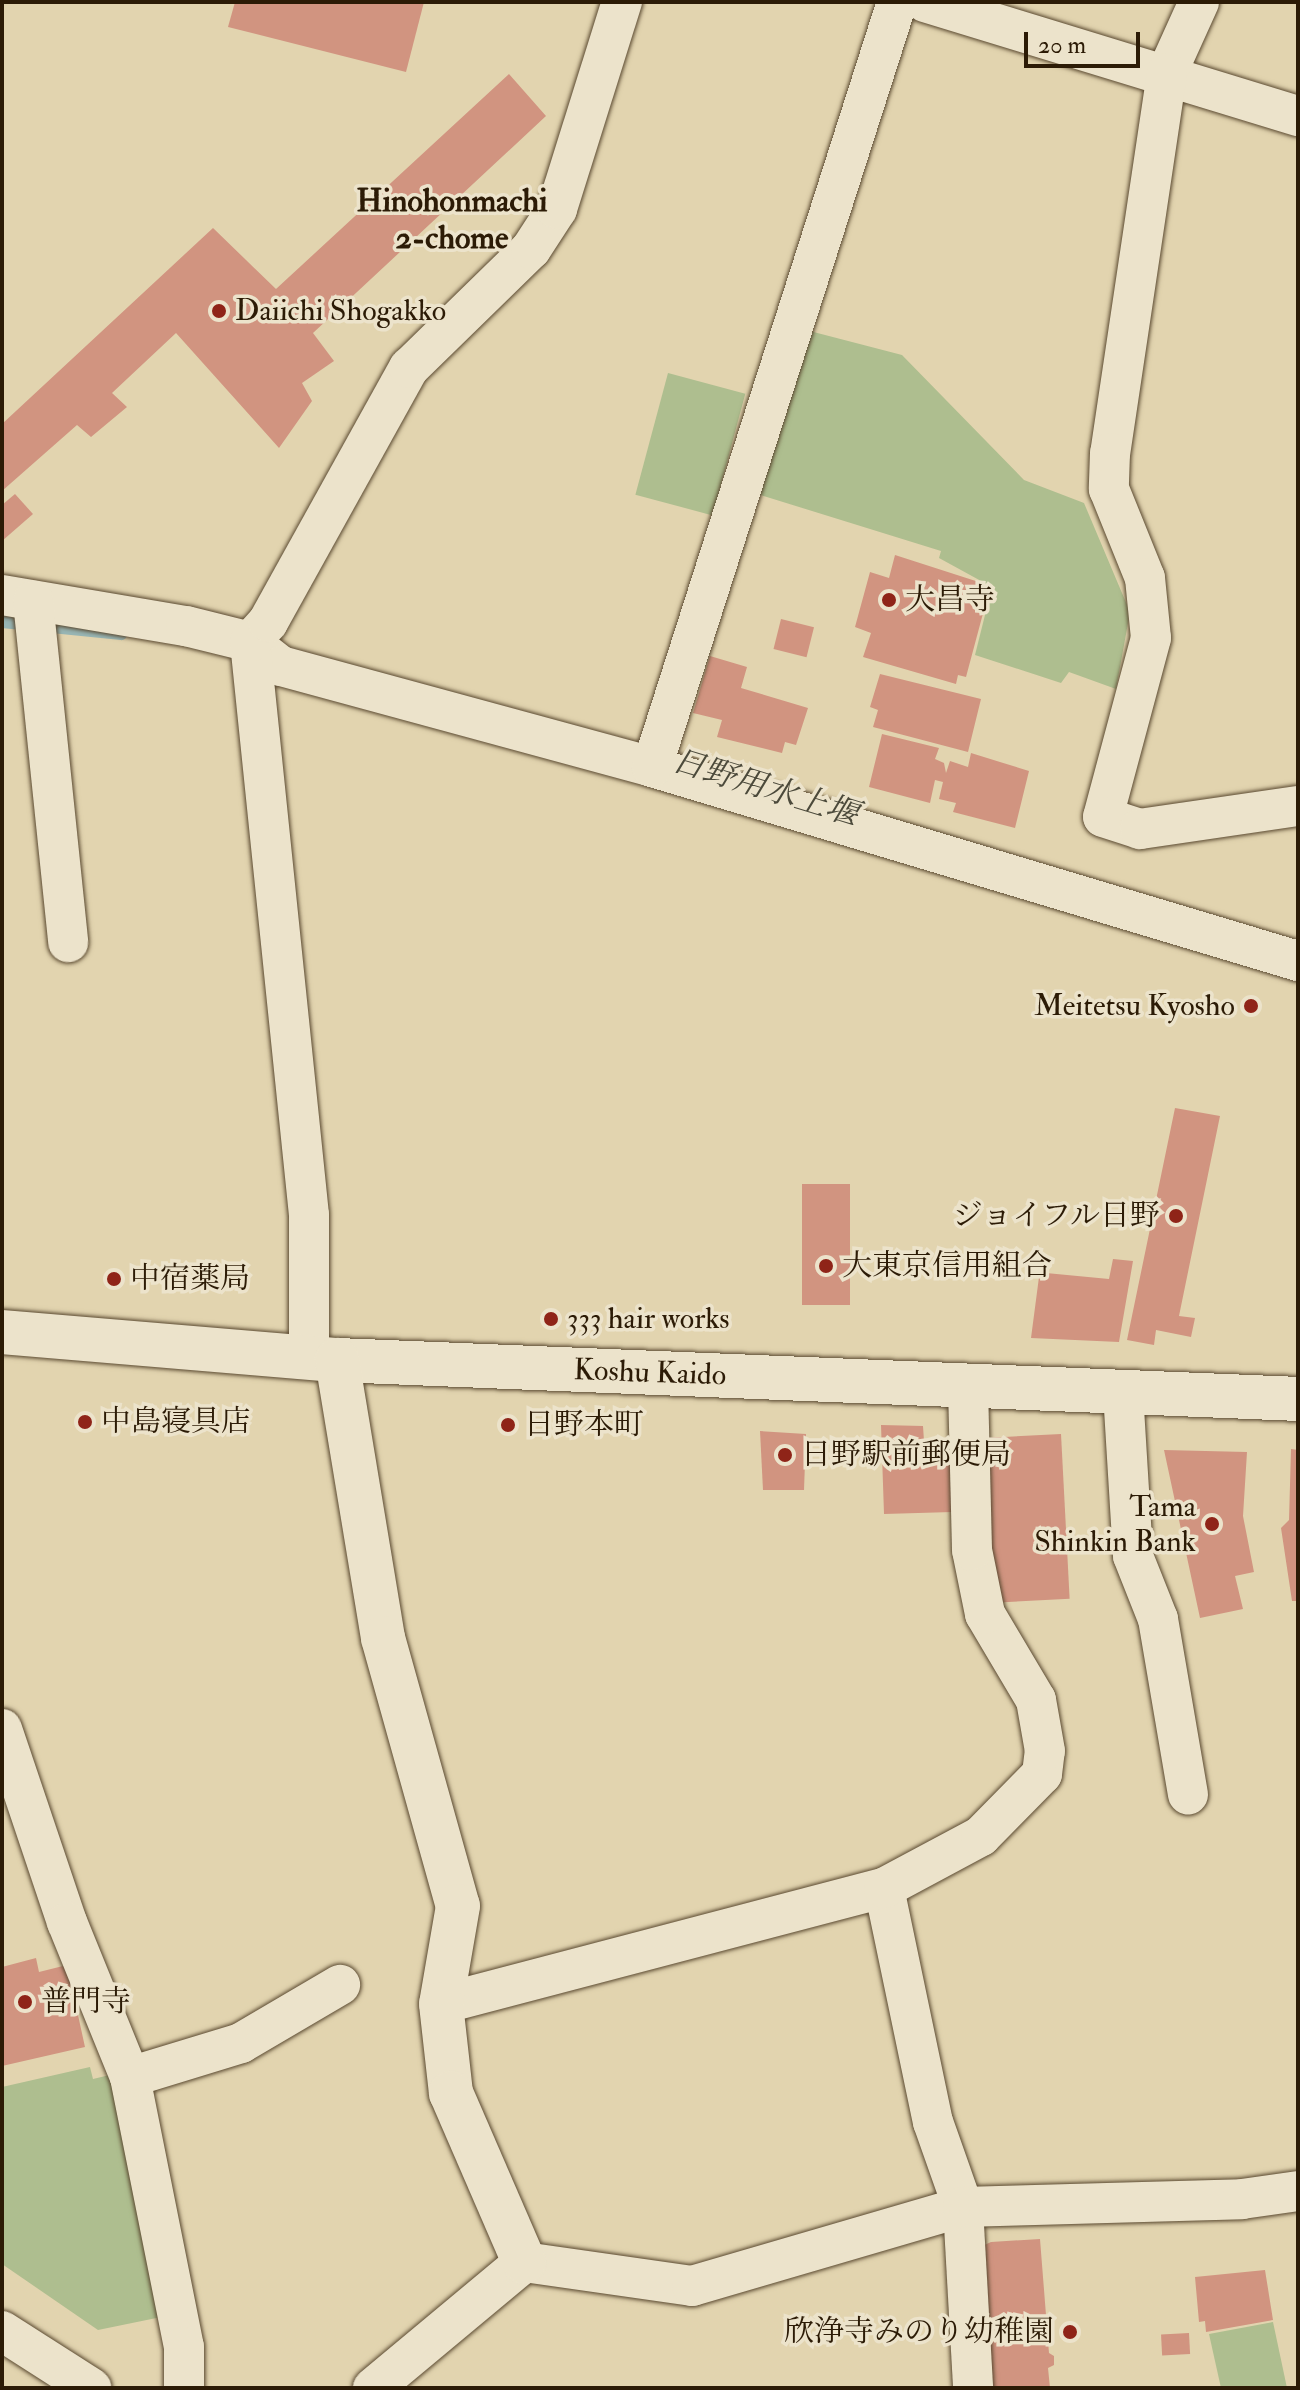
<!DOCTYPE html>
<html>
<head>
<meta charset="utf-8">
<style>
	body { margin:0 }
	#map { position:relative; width:1300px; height:2390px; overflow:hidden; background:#e2d4af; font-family:"IM FELL Double Pica","Noto Serif JP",serif }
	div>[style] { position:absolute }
	.green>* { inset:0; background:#aebe8f; transform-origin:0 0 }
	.stream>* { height:12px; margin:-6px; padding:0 6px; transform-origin:6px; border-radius:6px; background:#98b6b5 }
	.building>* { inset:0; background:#d19480; transform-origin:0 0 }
	.roads { filter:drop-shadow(0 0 2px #5a4930) drop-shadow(0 0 2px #5a4930) }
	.street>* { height:40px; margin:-20px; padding:0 20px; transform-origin:20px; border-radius:20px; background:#ece3cb }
	.secondary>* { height:44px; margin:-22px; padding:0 22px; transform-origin:22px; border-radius:22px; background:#ece3cb }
	.dots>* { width:22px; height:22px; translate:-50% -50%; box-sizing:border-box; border:4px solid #ece3cb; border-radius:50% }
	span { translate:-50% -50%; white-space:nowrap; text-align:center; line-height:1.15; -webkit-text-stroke:7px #ece3cb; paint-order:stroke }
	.poi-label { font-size:30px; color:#2c1b06 }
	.left { translate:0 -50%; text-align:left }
	.right { translate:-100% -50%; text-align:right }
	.street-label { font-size:30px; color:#2c1b06 }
	.neighbourhood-label { font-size:32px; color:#2c1b06; font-weight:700 }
	.water-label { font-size:32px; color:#4c4a3b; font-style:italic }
	.frame { position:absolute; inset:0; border:4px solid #2c1b06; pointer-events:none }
	.scale { position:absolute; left:1024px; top:32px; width:116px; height:36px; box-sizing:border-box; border:4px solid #2c1b06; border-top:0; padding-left:10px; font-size:24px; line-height:28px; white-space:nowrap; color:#2c1b06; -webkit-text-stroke:6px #ece3cb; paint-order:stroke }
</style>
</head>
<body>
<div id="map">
	<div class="green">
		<div style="clip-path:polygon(802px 329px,902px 355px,1024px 480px,1084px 503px,1130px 612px,1116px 689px,1069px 672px,1061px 683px,975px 655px,992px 587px,939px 558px,941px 551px,754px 493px)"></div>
		<div style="left:668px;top:373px;width:80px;height:126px;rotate:15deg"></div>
		<div style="clip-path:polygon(90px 2067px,93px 2079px,118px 2073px,171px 2315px,98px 2330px,2px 2264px,2px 2087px)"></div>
		<div style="clip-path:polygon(1273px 2322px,1287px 2388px,1221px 2388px,1209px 2334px)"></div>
	</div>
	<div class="stream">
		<div style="left:2px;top:622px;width:120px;rotate:5.8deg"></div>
	</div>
	<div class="building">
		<div style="clip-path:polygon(235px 2px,424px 2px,406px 72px,228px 27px)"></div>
		<div style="clip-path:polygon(509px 74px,546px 116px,313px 333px,334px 361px,302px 383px,312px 401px,279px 448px,176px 333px,112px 393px,127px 407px,91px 437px,77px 425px,2px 491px,2px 424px,213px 228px,276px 289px)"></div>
		<div style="clip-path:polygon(15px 494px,33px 514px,2px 541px,2px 505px)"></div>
		<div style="clip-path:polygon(895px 555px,985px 584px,989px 591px,966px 677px,958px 675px,956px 684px,863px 657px,871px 633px,855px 627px,870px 572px,889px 578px)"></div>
		<div style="left:781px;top:619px;width:34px;height:31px;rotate:14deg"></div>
		<div style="clip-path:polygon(710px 656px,747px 667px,741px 688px,808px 708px,796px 745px,785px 742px,782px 753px,717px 737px,722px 720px,693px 713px)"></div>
		<div style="clip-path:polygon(880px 674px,981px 699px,968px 752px,873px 727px,878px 710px,870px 707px)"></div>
		<div style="clip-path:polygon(882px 734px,939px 748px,935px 759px,944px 763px,946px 773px,950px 761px,968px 767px,971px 753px,1029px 771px,1015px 828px,953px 812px,956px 803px,939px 799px,943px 782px,935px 780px,930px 803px,869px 787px)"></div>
		<div style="clip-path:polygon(1175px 1108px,1220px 1116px,1179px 1316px,1195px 1318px,1191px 1337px,1156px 1330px,1154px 1345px,1127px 1340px)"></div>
		<div style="left:802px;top:1184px;width:48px;height:121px"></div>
		<div style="clip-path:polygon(1113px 1259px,1133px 1261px,1119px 1342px,1031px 1338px,1039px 1277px,1046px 1278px,1046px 1273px,1109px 1279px)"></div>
		<div style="clip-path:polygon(881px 1425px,923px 1426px,924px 1441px,949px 1441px,952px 1512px,884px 1514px)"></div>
		<div style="clip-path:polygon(760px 1431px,806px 1434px,804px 1490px,763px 1490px)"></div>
		<div style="left:1061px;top:1434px;width:165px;height:81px;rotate:87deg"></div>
		<div style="clip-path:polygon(1291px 1449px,1298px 1450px,1298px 1601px,1292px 1601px,1281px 1528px,1289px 1520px)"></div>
		<div style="clip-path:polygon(1164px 1450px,1247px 1452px,1243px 1516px,1254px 1572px,1235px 1576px,1243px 1609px,1200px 1618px)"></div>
		<div style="clip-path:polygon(36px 1958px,39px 1972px,67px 1965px,85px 2047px,2px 2066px,2px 1967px)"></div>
		<div style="clip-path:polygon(1040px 2239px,1049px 2353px,1054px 2356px,1054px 2365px,1048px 2368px,1050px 2388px,990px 2388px,980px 2247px,991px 2242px)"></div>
		<div style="clip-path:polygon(1265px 2270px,1273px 2320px,1206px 2332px,1205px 2321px,1199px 2322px,1195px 2277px)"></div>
		<div style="left:1189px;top:2333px;width:21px;height:28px;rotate:87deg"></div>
	</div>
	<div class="roads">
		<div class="street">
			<div style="left:925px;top:2px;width:390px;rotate:17deg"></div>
			<div style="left:1199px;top:2px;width:78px;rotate:114.3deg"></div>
			<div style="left:1167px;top:73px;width:384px;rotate:98.5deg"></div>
			<div style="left:1110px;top:453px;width:36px;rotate:92deg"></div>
			<div style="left:1109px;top:489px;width:96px;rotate:68deg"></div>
			<div style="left:1145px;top:578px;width:60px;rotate:84.3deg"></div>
			<div style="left:1151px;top:638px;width:185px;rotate:105deg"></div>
			<div style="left:1103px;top:817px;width:39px;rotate:18deg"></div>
			<div style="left:1140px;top:829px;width:160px;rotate:-8.3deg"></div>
			<div style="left:2px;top:595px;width:187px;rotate:9.6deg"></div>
			<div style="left:186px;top:626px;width:66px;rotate:14deg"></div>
			<div style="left:250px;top:642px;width:39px;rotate:38deg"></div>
			<div style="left:281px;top:666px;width:385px;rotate:15.2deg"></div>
			<div style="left:652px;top:767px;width:675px;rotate:16.72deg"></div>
			<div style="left:33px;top:601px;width:343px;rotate:84.1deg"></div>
			<div style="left:652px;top:767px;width:803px;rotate:-72.24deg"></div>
			<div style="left:309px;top:1358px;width:143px;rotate:-90deg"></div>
			<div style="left:309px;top:1215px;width:576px;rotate:-95.88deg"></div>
			<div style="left:250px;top:642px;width:27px;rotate:-48deg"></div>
			<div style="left:268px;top:622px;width:291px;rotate:-61deg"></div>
			<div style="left:409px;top:368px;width:170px;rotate:-44.3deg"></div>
			<div style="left:531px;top:249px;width:48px;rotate:-57deg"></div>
			<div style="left:557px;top:209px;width:217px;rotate:-72.6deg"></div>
			<div style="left:1123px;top:1392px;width:164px;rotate:86.5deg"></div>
			<div style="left:1133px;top:1556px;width:68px;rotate:68.4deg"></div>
			<div style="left:1158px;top:1619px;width:178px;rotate:80.3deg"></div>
			<div style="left:2px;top:1729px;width:204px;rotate:71.4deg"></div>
			<div style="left:67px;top:1922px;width:167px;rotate:67.9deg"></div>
			<div style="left:130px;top:2077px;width:275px;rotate:78.7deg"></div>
			<div style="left:184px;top:2347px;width:41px;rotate:90deg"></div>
			<div style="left:884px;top:1888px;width:239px;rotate:78.2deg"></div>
			<div style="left:933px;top:2122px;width:90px;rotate:70.6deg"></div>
			<div style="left:963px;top:2207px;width:181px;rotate:86.8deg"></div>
			<div style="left:441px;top:2004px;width:458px;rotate:-14.7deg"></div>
			<div style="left:884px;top:1888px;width:110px;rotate:-28.2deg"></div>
			<div style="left:981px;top:1836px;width:87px;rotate:-45.5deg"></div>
			<div style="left:1042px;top:1774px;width:23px;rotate:-83deg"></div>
			<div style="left:1045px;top:1751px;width:52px;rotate:-100deg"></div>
			<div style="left:1036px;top:1700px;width:100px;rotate:-120.7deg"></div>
			<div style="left:985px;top:1614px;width:65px;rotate:-101.5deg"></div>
			<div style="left:972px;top:1550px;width:164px;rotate:-91.4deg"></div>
			<div style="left:130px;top:2077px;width:116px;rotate:-17deg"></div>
			<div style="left:241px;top:2043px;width:115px;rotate:-30.4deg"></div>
			<div style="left:2px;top:2331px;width:106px;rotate:32.6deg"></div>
			<div style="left:373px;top:2388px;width:197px;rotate:-39.8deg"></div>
			<div style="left:524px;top:2262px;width:170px;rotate:8.1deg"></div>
			<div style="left:692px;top:2286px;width:282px;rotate:-16.3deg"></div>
			<div style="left:963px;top:2207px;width:279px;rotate:-1.6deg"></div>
			<div style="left:1242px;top:2199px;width:57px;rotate:-8.1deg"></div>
		</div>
		<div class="secondary">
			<div style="left:2px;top:1332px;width:336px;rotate:4.8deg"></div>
			<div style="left:337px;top:1360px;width:962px;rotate:2.32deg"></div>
			<div style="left:337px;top:1360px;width:282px;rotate:80.6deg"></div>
			<div style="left:383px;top:1638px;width:278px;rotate:74.4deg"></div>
			<div style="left:458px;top:1906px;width:99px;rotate:99.8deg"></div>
			<div style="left:441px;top:2004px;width:90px;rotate:83.6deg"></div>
			<div style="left:451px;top:2093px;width:184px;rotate:66.6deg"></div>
		</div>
	</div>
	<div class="dots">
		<div style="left:219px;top:311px;background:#8f2418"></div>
		<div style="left:889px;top:600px;background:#8f2418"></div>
		<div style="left:1251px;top:1006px;background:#8f2418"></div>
		<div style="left:1176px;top:1216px;background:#8f2418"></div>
		<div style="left:826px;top:1266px;background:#8f2418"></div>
		<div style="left:114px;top:1279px;background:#8f2418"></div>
		<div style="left:551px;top:1319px;background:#8f2418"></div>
		<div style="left:85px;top:1422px;background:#8f2418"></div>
		<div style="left:508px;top:1425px;background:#8f2418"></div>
		<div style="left:785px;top:1455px;background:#8f2418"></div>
		<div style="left:1212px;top:1524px;background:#8f2418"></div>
		<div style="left:25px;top:2002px;background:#8f2418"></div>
		<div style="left:1070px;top:2332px;background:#8f2418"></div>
	</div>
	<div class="poi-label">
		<span class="left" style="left:235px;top:311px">Daiichi Shogakko</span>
		<span class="left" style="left:905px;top:600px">大昌寺</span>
		<span class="right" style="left:1235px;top:1006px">Meitetsu Kyosho</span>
		<span class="right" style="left:1160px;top:1216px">ジョイフル日野</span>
		<span class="left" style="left:842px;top:1266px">大東京信用組合</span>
		<span class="left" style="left:130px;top:1279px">中宿薬局</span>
		<span class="left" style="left:567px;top:1319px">333 hair works</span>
		<span class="left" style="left:101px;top:1422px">中島寝具店</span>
		<span class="left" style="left:524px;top:1425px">日野本町</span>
		<span class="left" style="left:801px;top:1455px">日野駅前郵便局</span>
		<span class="right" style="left:1196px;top:1524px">Tama<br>Shinkin Bank</span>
		<span class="left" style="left:41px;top:2002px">普門寺</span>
		<span class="right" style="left:1054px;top:2332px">欣浄寺みのり幼稚園</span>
	</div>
	<div class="street-label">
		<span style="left:650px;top:1373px;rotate:2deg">Koshu Kaido</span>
	</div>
	<div class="neighbourhood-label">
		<span style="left:452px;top:220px">Hinohonmachi<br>2-chome</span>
	</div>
	<div class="water-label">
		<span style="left:765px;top:788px;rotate:17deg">日野用水上堰</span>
	</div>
	<div class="frame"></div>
	<div class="scale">20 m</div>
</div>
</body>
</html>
